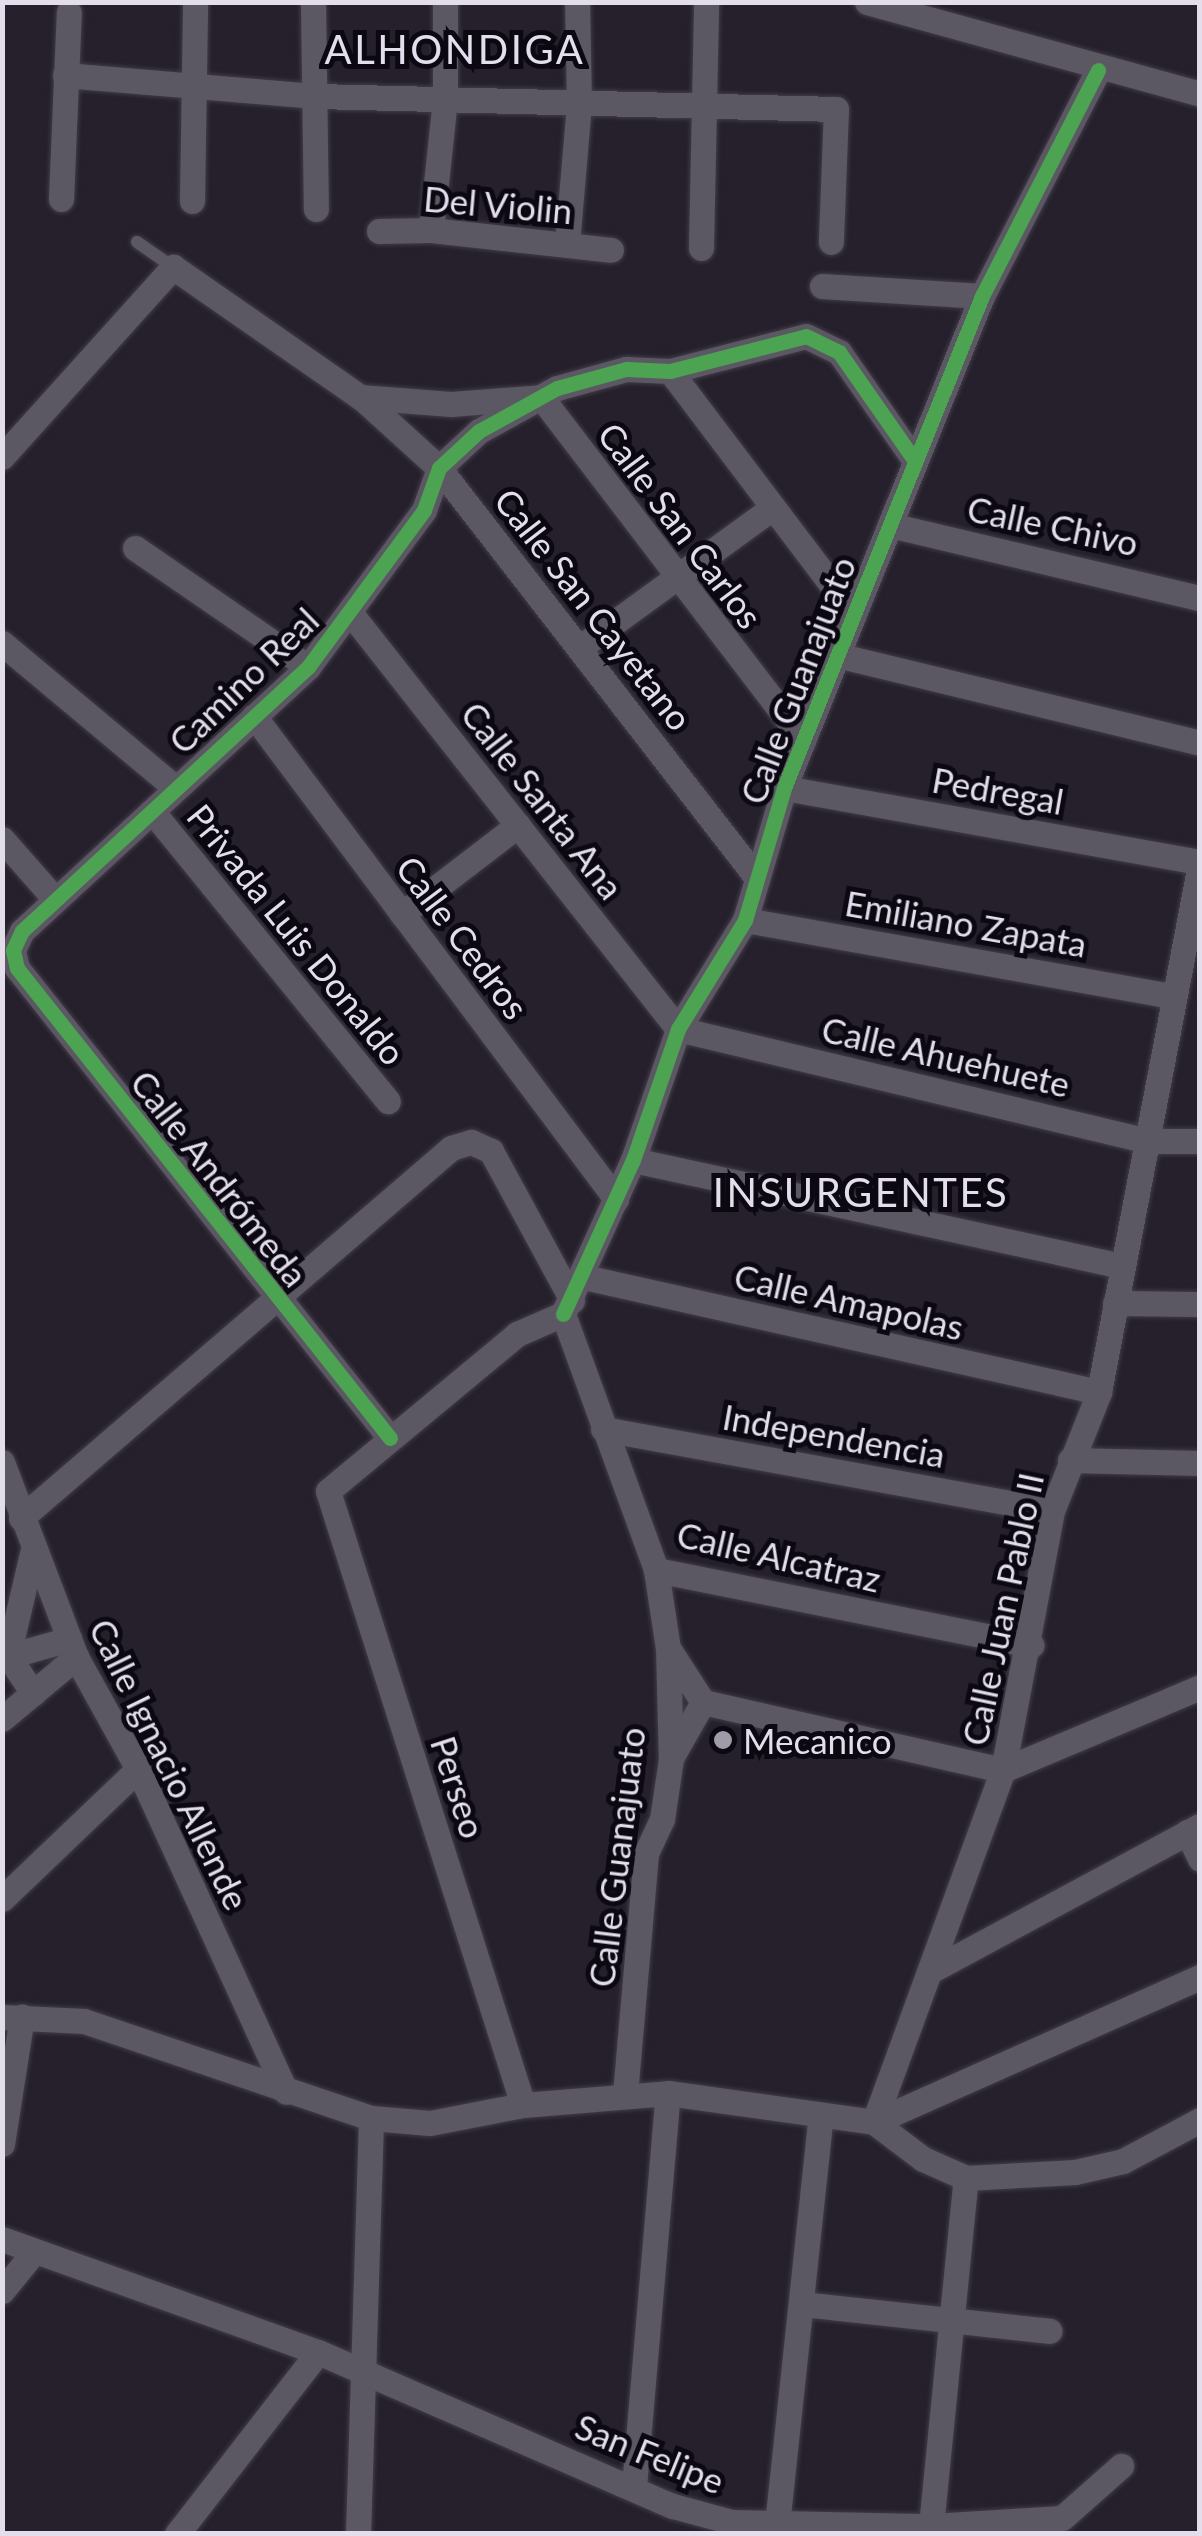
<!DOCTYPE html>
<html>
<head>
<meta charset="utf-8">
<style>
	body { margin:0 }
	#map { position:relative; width:1202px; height:2536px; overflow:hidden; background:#25202c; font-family:Lato,sans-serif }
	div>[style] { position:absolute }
	.roads { filter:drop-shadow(0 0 2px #413c47) drop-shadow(0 0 2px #413c47) }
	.lane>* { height:12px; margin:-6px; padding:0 6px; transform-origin:6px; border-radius:6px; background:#5c5863 }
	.street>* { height:25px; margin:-12.5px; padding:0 12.5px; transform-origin:12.5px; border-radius:12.5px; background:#5c5863 }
	.cycleway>* { height:15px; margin:-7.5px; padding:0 7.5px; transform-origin:7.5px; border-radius:7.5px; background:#4ca352 }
	.dots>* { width:28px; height:28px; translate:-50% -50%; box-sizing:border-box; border:5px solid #0b0811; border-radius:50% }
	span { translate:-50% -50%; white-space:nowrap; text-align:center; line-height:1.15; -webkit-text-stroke:10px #0b0811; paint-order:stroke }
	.street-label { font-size:35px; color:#e3ddec }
	.poi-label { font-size:35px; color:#e3ddec }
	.left { translate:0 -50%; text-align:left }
	.quarter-label { font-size:40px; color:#e3ddec; letter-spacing:2.5px }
	.frame { position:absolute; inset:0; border:5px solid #e3ddec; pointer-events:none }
</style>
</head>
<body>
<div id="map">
	<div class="roads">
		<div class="lane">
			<div style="left:137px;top:242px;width:44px;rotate:34.8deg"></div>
		</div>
		<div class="street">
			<div style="left:313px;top:2px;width:207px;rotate:89.2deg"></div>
			<div style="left:867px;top:2px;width:345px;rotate:15.4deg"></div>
			<div style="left:65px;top:75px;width:252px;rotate:4.8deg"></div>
			<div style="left:316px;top:96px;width:520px;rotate:1.43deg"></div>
			<div style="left:836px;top:109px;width:133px;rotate:92.2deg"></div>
			<div style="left:61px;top:199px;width:187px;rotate:-87.6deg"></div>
			<div style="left:192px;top:201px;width:199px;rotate:-89.1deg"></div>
			<div style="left:431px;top:230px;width:133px;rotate:-83.9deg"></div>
			<div style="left:445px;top:98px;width:96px;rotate:-90deg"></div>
			<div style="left:379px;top:231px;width:52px;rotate:-1.1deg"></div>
			<div style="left:431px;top:230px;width:181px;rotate:6.3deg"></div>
			<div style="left:567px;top:244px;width:141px;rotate:-85.1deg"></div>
			<div style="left:579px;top:104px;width:102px;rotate:-91.1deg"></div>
			<div style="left:701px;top:248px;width:246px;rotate:-88.8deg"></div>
			<div style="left:822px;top:286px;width:160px;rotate:3.6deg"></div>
			<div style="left:670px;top:371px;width:302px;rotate:52.9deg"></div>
			<div style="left:364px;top:400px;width:101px;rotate:42.2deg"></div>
			<div style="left:439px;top:468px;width:519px;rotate:52.2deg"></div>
			<div style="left:2px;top:457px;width:256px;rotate:-48deg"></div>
			<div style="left:173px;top:267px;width:228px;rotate:34.8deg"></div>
			<div style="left:360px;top:397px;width:91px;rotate:4.4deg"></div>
			<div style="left:451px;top:404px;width:90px;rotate:-4.4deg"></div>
			<div style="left:541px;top:397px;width:432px;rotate:52.6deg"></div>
			<div style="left:890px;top:525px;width:318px;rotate:13.3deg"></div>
			<div style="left:135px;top:548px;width:210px;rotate:34.5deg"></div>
			<div style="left:352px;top:615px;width:527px;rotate:51.78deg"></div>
			<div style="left:678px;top:1029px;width:484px;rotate:13.4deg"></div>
			<div style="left:1149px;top:1141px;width:51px"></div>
			<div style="left:2px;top:643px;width:224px;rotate:39.9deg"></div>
			<div style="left:582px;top:646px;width:235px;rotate:-36deg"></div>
			<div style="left:837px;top:655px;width:374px;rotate:13.6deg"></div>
			<div style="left:254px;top:716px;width:604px;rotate:53.15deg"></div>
			<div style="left:784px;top:788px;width:423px;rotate:10.1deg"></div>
			<div style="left:152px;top:811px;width:374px;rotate:50.9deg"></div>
			<div style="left:2px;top:839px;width:77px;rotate:48.7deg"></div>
			<div style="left:402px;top:914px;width:146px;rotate:-37.5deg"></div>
			<div style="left:745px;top:920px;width:435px;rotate:10.1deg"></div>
			<div style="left:633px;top:1160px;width:500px;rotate:12.23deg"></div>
			<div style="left:584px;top:1277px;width:528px;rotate:12.59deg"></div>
			<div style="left:1115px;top:1303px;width:85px;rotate:0.7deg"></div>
			<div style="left:563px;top:1314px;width:169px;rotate:-65.6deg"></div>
			<div style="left:633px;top:1160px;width:139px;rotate:-71deg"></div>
			<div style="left:678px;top:1029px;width:128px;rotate:-58.4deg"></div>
			<div style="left:745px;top:920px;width:138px;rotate:-73.5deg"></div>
			<div style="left:784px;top:788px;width:530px;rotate:-68.08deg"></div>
			<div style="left:982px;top:296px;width:254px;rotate:-62.8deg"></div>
			<div style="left:563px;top:1314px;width:272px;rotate:70deg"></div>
			<div style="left:656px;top:1570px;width:79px;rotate:81.3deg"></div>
			<div style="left:668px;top:1648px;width:111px;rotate:88.5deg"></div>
			<div style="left:671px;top:1759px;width:61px;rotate:98.5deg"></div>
			<div style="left:662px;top:1819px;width:38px;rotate:115deg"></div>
			<div style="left:646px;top:1854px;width:241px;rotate:95deg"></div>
			<div style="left:603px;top:1429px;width:456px;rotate:10.3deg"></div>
			<div style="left:390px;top:1438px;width:600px;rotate:-128.44deg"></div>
			<div style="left:17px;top:968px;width:18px;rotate:-103deg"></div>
			<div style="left:13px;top:950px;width:21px;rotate:-65deg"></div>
			<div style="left:22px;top:931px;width:389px;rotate:-42.7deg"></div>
			<div style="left:308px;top:667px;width:195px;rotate:-53.5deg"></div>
			<div style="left:424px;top:510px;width:45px;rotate:-70.3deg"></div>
			<div style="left:439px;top:468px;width:54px;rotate:-42.8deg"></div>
			<div style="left:479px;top:431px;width:89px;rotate:-28.9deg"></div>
			<div style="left:557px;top:388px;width:72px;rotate:-15.4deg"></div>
			<div style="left:626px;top:369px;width:44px;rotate:2.6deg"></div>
			<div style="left:670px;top:371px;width:140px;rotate:-14.4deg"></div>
			<div style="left:806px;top:336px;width:37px;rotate:26deg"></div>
			<div style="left:839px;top:352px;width:133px;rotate:55.1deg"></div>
			<div style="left:1070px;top:1460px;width:130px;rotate:1.3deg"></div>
			<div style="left:2px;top:1462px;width:209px;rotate:69.2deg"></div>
			<div style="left:76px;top:1657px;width:128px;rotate:61deg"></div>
			<div style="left:138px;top:1769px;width:355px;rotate:65.4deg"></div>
			<div style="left:21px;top:1518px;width:567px;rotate:-40.71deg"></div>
			<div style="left:451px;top:1148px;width:21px;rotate:-17deg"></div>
			<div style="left:471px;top:1142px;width:22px;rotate:24deg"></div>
			<div style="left:491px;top:1151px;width:170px;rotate:61.5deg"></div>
			<div style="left:33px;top:1549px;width:110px;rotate:103.2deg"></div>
			<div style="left:8px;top:1656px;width:45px;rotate:56deg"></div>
			<div style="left:656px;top:1570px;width:383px;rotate:11.3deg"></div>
			<div style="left:668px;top:1648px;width:64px;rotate:57.1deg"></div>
			<div style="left:703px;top:1702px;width:308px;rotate:12.8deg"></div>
			<div style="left:1003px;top:1770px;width:214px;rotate:-22.8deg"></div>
			<div style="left:2px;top:1658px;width:70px;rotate:-15.8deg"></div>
			<div style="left:2px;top:1719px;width:97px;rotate:-40deg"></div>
			<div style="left:671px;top:1758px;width:64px;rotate:-60.3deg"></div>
			<div style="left:1187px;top:1832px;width:30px;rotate:64deg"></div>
			<div style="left:2px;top:1899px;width:188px;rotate:-43.7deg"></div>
			<div style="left:934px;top:1969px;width:302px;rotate:-28.3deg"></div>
			<div style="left:2px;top:2017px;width:82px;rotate:2.8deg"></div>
			<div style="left:84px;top:2021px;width:303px;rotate:18.7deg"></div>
			<div style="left:371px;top:2118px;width:59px;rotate:4.8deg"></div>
			<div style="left:430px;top:2123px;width:95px;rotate:-11deg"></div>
			<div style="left:523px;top:2105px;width:145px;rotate:-4.7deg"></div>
			<div style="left:668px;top:2093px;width:208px;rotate:8deg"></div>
			<div style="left:874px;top:2122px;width:61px;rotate:37.1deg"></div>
			<div style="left:923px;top:2159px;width:47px;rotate:23.8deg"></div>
			<div style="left:966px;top:2178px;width:109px;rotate:-3.2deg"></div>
			<div style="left:1075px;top:2172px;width:49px;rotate:-12.9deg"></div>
			<div style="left:1123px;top:2161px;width:87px;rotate:-28deg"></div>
			<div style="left:523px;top:2105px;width:644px;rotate:-107.62deg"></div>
			<div style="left:328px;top:1491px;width:246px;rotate:-39.7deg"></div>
			<div style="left:517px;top:1334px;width:50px;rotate:-23.5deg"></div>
			<div style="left:874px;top:2122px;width:375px;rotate:-69.9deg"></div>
			<div style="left:1003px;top:1770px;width:264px;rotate:-79.3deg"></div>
			<div style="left:1052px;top:1511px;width:128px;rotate:-68.4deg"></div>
			<div style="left:1099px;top:1392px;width:538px;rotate:-79.17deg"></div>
			<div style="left:874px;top:2122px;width:357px;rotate:-24deg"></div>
			<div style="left:2px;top:2144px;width:129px;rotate:-81.1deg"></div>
			<div style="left:2px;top:2239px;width:336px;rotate:19.7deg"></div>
			<div style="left:2px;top:2291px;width:49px;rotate:-50.8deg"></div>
			<div style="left:802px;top:2304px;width:249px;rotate:6.2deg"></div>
			<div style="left:634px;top:2487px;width:395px;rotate:-85.1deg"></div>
			<div style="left:931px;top:2526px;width:350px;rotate:-84.3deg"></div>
			<div style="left:177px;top:2534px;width:230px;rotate:-52.2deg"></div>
			<div style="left:318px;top:2352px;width:387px;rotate:23.5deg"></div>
			<div style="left:673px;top:2506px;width:61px;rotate:15.2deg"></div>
			<div style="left:732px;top:2522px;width:199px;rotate:1.2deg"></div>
			<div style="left:931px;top:2526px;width:131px;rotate:-3.5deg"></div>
			<div style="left:1062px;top:2518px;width:79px;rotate:-41.4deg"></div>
			<div style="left:358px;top:2534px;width:416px;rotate:-88.2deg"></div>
			<div style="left:776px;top:2534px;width:421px;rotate:-83.9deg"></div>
		</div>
	</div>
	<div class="cycleway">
		<div style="left:563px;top:1314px;width:169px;rotate:-65.6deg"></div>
		<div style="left:633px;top:1160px;width:139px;rotate:-71deg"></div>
		<div style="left:678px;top:1029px;width:128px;rotate:-58.4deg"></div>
		<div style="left:745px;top:920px;width:138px;rotate:-73.5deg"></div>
		<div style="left:784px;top:788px;width:530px;rotate:-68.08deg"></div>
		<div style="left:982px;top:296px;width:254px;rotate:-62.8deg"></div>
		<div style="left:390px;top:1438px;width:600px;rotate:-128.44deg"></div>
		<div style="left:17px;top:968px;width:18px;rotate:-103deg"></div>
		<div style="left:13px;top:950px;width:21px;rotate:-65deg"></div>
		<div style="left:22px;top:931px;width:389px;rotate:-42.7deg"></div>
		<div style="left:308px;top:667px;width:195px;rotate:-53.5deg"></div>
		<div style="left:424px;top:510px;width:45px;rotate:-70.3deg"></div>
		<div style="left:439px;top:468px;width:54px;rotate:-42.8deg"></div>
		<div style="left:479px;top:431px;width:89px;rotate:-28.9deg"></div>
		<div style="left:557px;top:388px;width:72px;rotate:-15.4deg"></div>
		<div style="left:626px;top:369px;width:44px;rotate:2.6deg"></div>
		<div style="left:670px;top:371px;width:140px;rotate:-14.4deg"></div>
		<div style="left:806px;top:336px;width:37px;rotate:26deg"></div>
		<div style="left:839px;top:352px;width:133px;rotate:55.1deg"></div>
	</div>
	<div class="dots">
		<div style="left:723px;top:1740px;background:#a09ba9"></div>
	</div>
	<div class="street-label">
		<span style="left:498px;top:204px;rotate:5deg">Del Violin</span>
		<span style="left:681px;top:525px;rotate:53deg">Calle San Carlos</span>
		<span style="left:1053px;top:525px;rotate:12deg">Calle Chivo</span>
		<span style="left:594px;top:609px;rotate:52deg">Calle San Cayetano</span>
		<span style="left:243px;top:680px;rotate:-44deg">Camino Real</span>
		<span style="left:797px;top:680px;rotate:-69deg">Calle Guanajuato</span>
		<span style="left:998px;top:790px;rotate:10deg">Pedregal</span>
		<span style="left:543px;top:800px;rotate:52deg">Calle Santa Ana</span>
		<span style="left:966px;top:923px;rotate:10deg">Emiliano Zapata</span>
		<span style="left:297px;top:934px;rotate:51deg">Privada Luis Donaldo</span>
		<span style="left:463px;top:937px;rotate:53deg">Calle Cedros</span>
		<span style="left:946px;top:1056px;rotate:13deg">Calle Ahuehuete</span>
		<span style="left:220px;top:1178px;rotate:52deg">Calle Andrómeda</span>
		<span style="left:849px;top:1301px;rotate:13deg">Calle Amapolas</span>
		<span style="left:834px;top:1435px;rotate:10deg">Independencia</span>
		<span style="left:779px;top:1556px;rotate:13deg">Calle Alcatraz</span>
		<span style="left:1002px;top:1609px;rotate:-78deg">Calle Juan Pablo II</span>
		<span style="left:170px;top:1764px;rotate:64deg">Calle Ignacio Allende</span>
		<span style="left:459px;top:1787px;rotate:72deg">Perseo</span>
		<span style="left:616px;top:1857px;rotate:-83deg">Calle Guanajuato</span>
		<span style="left:650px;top:2453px;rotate:22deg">San Felipe</span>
	</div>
	<div class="poi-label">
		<span class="left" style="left:743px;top:1740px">Mecanico</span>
	</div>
	<div class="quarter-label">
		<span style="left:455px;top:49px">ALHONDIGA</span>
		<span style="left:861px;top:1192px">INSURGENTES</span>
	</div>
	<div class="frame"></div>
</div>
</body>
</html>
